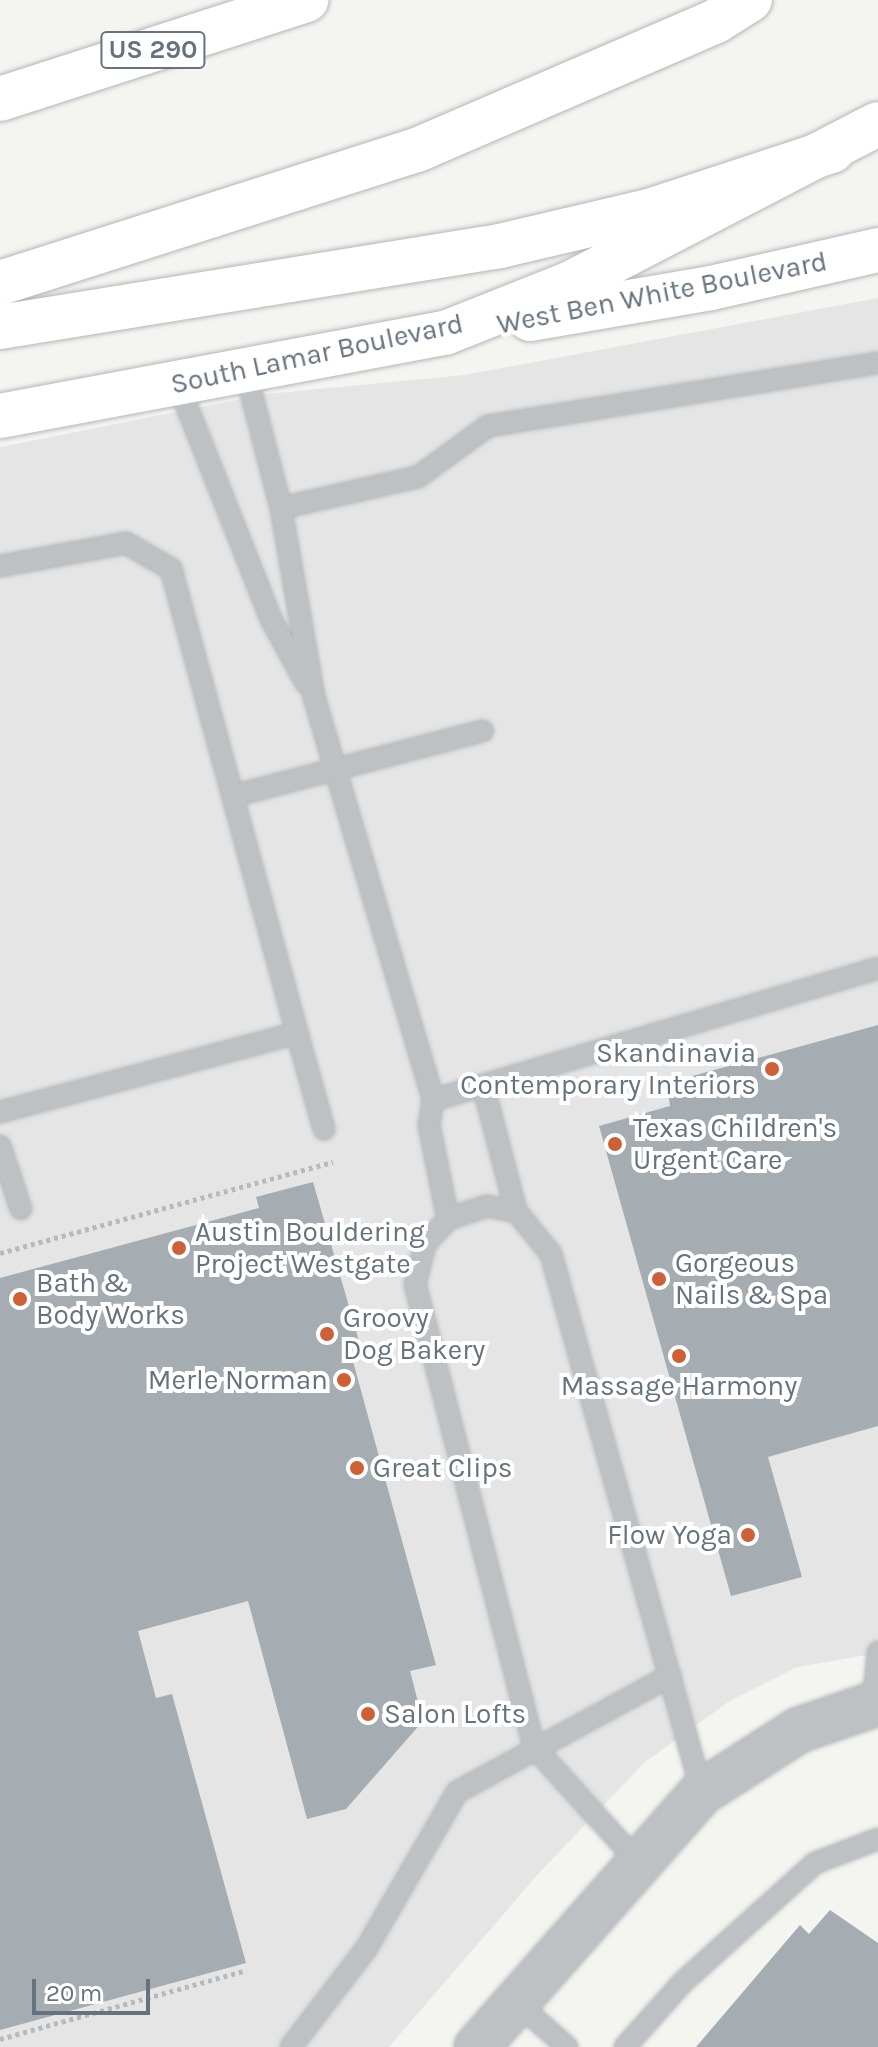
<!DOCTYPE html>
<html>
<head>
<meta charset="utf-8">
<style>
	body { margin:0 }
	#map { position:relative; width:878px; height:2047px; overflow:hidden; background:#f4f4f0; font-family:Karla,sans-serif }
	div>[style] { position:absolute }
	.built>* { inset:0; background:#e4e5e4 }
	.building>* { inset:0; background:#a6adb2 }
	.path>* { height:5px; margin-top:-2.5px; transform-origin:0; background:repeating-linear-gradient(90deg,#b7babc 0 4px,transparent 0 8px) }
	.roads { filter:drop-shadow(0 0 2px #b2b6ba) drop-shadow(0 0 2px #b2b6ba) }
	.service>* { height:20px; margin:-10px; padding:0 10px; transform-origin:10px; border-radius:10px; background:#bdc1c4 }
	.tertiary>* { height:44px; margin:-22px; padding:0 22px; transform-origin:22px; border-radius:22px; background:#bdc1c4 }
	.secondary>* { height:44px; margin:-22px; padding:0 22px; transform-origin:22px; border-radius:22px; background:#fff }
	.motorway>* { height:44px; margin:-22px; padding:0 22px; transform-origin:22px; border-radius:22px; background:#fff }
	.dots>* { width:22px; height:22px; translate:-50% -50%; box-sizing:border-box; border:4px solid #fff; border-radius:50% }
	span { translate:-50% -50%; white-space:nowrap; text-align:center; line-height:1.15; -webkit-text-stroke:8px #fff; paint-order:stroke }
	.shield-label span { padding:2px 6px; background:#fff; border:2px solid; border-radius:6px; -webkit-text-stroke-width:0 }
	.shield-label { font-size:26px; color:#66737e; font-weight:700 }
	.street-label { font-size:28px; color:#66737e }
	.poi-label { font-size:28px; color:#66737e }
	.right { translate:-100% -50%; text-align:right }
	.left { translate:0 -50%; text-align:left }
	.scale { position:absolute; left:32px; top:1979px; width:118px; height:36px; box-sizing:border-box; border:4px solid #66737e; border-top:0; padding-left:10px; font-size:24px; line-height:28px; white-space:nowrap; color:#66737e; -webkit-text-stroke:6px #fff; paint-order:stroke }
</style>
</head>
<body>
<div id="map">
	<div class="built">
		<div style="clip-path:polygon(878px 298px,878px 1653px,797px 1667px,731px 1700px,645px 1762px,538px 1874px,389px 2047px,0 2047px,0 447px,267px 394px,465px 375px)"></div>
	</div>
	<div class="building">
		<div style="clip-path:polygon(878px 1025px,878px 1426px,768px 1457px,802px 1577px,731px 1596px,599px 1126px,670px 1106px,667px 1083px)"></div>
		<div style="clip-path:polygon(313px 1182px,359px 1341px,348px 1343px,436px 1665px,410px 1671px,423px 1721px,346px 1809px,307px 1819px,248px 1601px,138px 1631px,156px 1698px,172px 1694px,246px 1963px,0 2030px,0 1278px,259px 1208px,256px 1197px)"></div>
		<div style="clip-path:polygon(830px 1910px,878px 1943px,878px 2047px,696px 2047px,800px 1925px,809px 1934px)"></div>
	</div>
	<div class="path">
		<div style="left:0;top:1253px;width:345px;rotate:-15.3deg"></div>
		<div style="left:0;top:2039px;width:256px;rotate:-15.6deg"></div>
	</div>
	<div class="roads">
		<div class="service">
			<div style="left:245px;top:369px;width:144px;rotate:75.5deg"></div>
			<div style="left:281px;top:508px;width:192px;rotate:80.1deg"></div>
			<div style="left:314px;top:697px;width:420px;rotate:73.5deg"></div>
			<div style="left:433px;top:1100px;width:25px;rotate:99deg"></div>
			<div style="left:429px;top:1125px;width:96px;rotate:78.6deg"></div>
			<div style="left:178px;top:384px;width:255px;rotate:68.4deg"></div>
			<div style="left:272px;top:621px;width:71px;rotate:61.3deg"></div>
			<div style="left:281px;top:508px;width:140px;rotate:-12.8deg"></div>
			<div style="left:418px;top:477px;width:87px;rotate:-36.1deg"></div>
			<div style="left:488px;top:426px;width:395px;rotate:-9.2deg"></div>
			<div style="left:0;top:566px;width:128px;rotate:-10.3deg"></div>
			<div style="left:126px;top:543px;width:52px;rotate:30deg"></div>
			<div style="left:171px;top:569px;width:481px;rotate:74.8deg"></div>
			<div style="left:297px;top:1033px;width:307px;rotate:165.1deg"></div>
			<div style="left:233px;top:796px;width:258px;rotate:-14.6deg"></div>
			<div style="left:297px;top:1033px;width:100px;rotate:74.3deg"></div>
			<div style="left:483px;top:1085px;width:130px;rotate:75.3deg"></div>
			<div style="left:433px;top:1100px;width:464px;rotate:-16.5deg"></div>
			<div style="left:0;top:1146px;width:66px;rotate:71.6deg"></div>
			<div style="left:873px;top:1704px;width:52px;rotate:-84.5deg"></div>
			<div style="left:637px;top:1861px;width:154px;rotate:-132.1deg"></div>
			<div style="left:534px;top:1747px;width:477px;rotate:-104.4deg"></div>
			<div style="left:415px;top:1285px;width:42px;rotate:-76.3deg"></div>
			<div style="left:425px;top:1244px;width:34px;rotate:-47deg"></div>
			<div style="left:448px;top:1219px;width:41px;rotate:-18.4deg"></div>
			<div style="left:487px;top:1206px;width:29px;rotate:10deg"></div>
			<div style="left:516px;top:1211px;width:55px;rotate:50.9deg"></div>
			<div style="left:551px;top:1254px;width:559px;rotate:74.32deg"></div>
			<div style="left:516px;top:2002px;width:68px;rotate:41.4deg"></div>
			<div style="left:291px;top:2047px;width:123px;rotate:-52.6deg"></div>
			<div style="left:366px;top:1949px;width:181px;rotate:-59.9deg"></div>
			<div style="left:457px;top:1792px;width:243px;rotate:-28.6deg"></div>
			<div style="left:625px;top:2047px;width:87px;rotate:-48.3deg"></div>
			<div style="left:683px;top:1982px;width:178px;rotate:-42deg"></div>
			<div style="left:815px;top:1863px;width:67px;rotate:-20.9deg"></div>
		</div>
		<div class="tertiary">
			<div style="left:477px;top:2047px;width:340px;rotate:-48.6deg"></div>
			<div style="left:702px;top:1792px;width:115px;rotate:-32.6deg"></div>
			<div style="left:799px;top:1730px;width:83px;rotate:-18.9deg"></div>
		</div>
		<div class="secondary">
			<div style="left:530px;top:319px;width:184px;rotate:-9.7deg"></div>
			<div style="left:711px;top:288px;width:171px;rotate:-12.8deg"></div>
			<div style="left:0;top:416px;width:453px;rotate:-10.6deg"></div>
			<div style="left:445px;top:333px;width:138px;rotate:-21.7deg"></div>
			<div style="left:573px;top:282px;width:343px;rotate:-27.4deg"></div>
		</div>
		<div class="motorway">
			<div style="left:0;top:99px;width:322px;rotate:-17.9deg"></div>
			<div style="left:0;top:283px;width:438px;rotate:-17.7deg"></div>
			<div style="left:417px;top:150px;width:326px;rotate:-23.3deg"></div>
			<div style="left:716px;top:21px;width:40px;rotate:-32deg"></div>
			<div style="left:0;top:327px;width:507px;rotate:-9.2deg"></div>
			<div style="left:500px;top:246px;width:153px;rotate:-13.2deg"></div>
			<div style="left:649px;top:211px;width:193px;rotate:-18.2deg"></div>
		</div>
	</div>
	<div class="dots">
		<div style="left:772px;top:1069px;background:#cd6037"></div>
		<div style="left:615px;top:1144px;background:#cd6037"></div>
		<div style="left:179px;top:1248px;background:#cd6037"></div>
		<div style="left:659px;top:1279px;background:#cd6037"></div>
		<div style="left:20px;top:1299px;background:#cd6037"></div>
		<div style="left:327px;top:1334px;background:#cd6037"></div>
		<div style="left:679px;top:1356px;background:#cd6037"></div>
		<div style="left:344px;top:1380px;background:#cd6037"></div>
		<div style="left:357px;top:1468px;background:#cd6037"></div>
		<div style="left:748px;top:1535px;background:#cd6037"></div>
		<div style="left:368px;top:1714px;background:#cd6037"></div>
	</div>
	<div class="shield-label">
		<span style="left:153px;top:50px">US 290</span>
	</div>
	<div class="street-label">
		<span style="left:662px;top:293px;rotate:-11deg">West Ben White Boulevard</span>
		<span style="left:317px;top:354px;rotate:-12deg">South Lamar Boulevard</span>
	</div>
	<div class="poi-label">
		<span class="right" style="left:756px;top:1069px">Skandinavia<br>Contemporary Interiors</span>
		<span class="left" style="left:633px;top:1144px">Texas Children's<br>Urgent Care</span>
		<span class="left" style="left:195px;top:1248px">Austin Bouldering<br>Project Westgate</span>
		<span class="left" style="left:675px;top:1279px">Gorgeous<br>Nails &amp; Spa</span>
		<span class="left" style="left:36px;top:1299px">Bath &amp;<br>Body Works</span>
		<span class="left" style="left:343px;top:1334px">Groovy<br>Dog Bakery</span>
		<span class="right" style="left:328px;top:1380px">Merle Norman</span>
		<span style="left:679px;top:1386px">Massage Harmony</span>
		<span class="left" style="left:373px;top:1468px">Great Clips</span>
		<span class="right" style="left:732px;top:1535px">Flow Yoga</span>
		<span class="left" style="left:384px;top:1714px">Salon Lofts</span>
	</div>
	<div class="scale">20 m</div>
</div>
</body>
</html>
